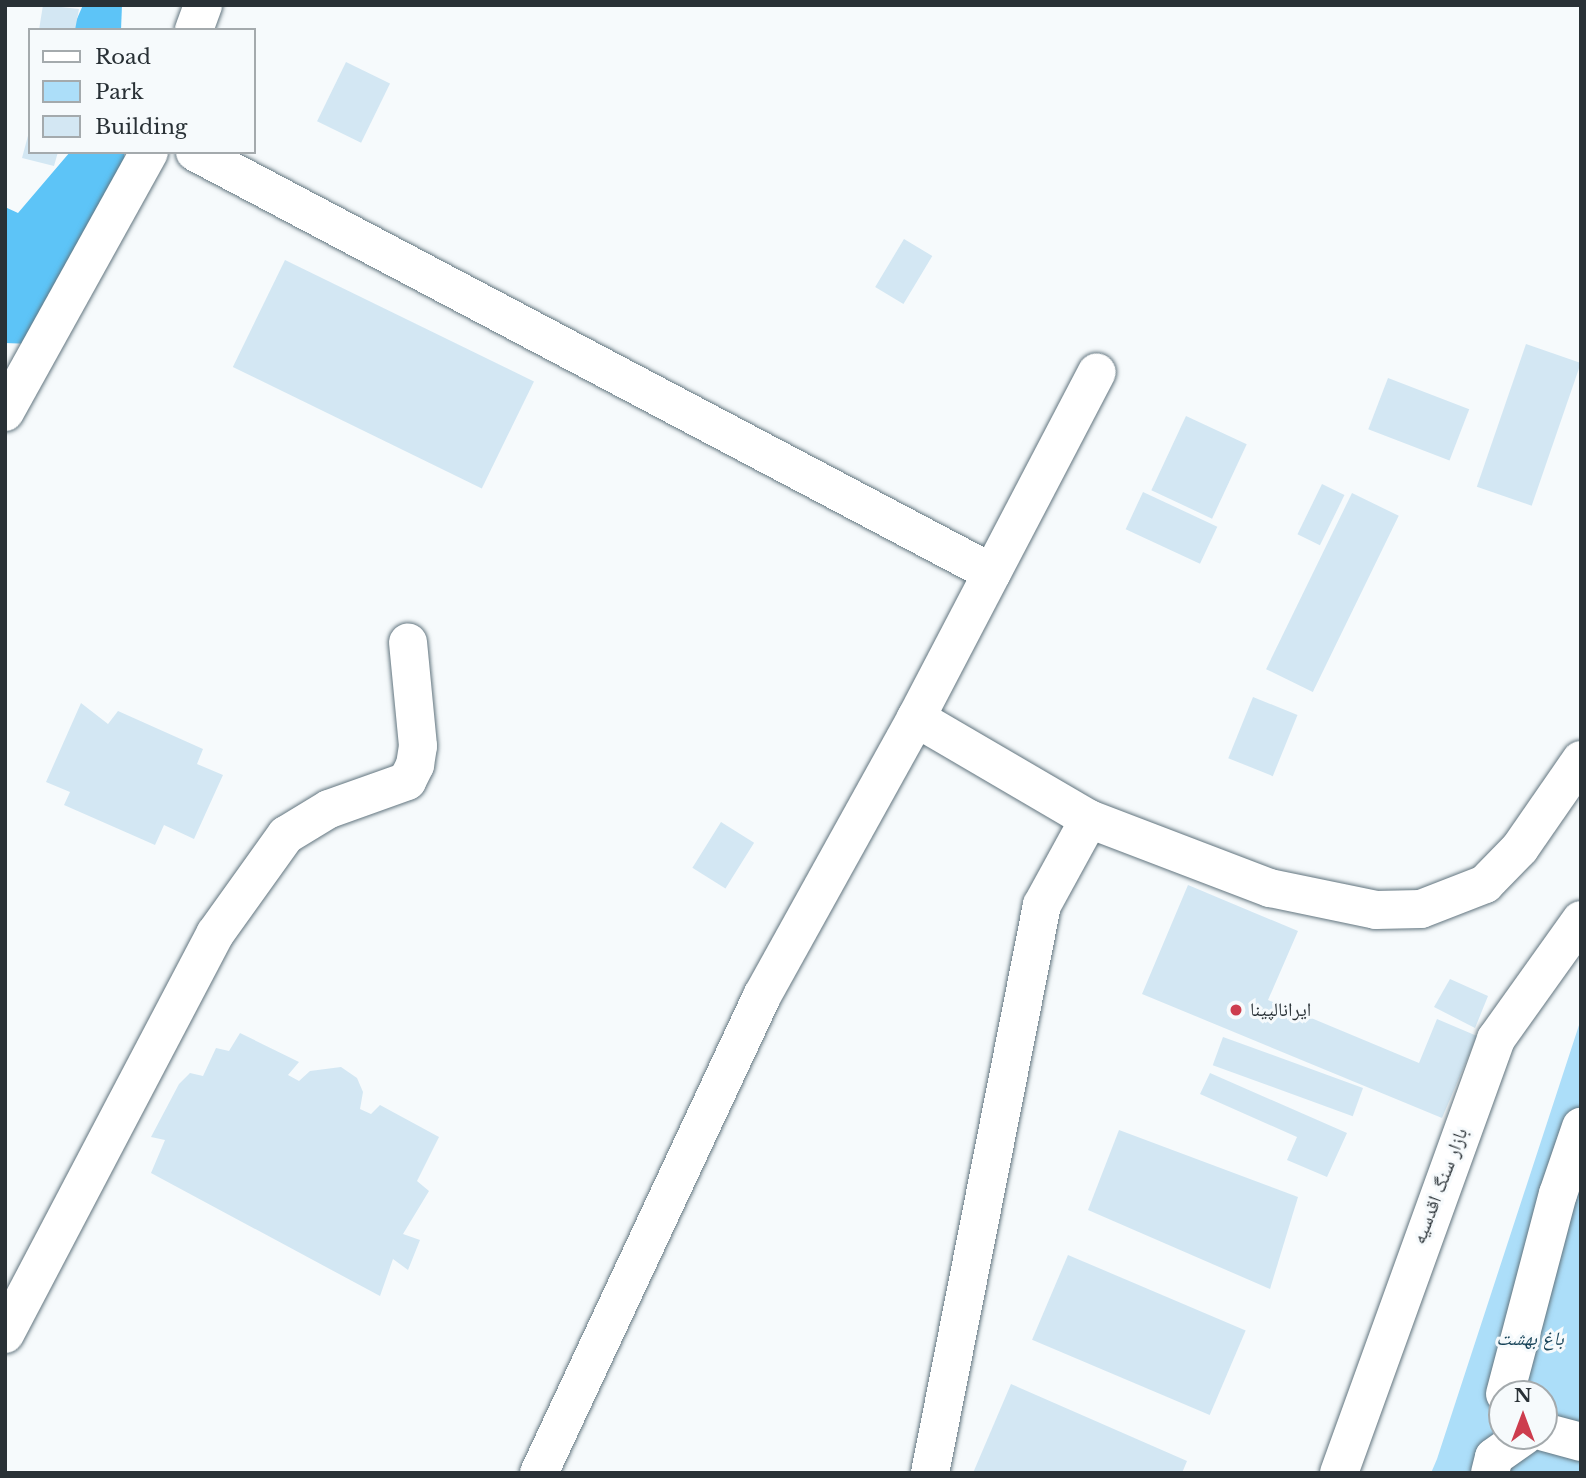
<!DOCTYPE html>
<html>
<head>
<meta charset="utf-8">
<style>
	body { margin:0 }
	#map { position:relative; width:1586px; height:1478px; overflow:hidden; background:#f6fafc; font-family:"Libre Baskerville","Noto Naskh Arabic",serif }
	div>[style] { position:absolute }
	.green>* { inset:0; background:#acdef9 }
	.forest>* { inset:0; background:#5dc4f7 }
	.building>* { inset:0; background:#d3e7f3; transform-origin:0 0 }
	.roads { filter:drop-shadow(0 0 2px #62757f) drop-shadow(0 0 2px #62757f) }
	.minor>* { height:38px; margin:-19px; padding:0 19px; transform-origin:19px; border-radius:19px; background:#fff }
	.dots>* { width:19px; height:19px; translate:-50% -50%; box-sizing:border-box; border:4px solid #f6fafc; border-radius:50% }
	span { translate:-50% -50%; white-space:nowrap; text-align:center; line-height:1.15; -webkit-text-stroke:6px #f6fafc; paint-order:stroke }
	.poi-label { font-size:19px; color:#293136 }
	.left { translate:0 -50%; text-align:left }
	.street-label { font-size:19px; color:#293136 }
	.park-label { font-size:19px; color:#184459; font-style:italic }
	.frame { position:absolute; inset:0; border:7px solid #293136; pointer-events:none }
	.legend { position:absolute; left:28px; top:28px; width:228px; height:126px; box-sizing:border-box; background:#f6fafc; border:2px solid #a4aaad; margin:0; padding:9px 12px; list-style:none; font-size:21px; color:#293136 }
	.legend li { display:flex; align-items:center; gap:14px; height:35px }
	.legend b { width:35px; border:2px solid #a4aaad }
	.north { position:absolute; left:1488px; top:1380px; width:70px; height:70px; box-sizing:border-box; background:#f6fafc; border:2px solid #a4aaad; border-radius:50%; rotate:0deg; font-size:19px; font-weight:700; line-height:28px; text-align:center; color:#293136 }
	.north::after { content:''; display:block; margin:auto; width:24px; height:32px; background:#cd3d4e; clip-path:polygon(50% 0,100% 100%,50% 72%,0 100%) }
</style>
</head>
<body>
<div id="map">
	<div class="green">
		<div style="clip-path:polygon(evenodd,1581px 1019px,1581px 1473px,1431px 1473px,1437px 1459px,1581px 1019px,1502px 1394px,1544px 1394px,1544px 1436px,1502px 1436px,1502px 1394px)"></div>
	</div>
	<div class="forest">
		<div style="clip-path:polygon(83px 5px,122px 5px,121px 30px,72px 30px)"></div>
		<div style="clip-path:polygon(70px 152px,124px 152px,126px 174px,32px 344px,5px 343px,5px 207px,18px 213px)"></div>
	</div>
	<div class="building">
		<div style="clip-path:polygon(43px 5px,79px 9px,75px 30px,39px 30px)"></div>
		<div style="left:346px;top:62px;width:49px;height:66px;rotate:26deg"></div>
		<div style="clip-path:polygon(29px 132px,30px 152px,58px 152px,54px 166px,22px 158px)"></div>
		<div style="left:904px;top:239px;width:33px;height:56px;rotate:31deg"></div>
		<div style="left:285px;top:260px;width:277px;height:119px;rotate:26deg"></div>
		<div style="left:1526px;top:344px;width:58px;height:151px;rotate:19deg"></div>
		<div style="left:1388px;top:378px;width:87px;height:55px;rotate:21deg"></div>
		<div style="left:1186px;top:416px;width:67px;height:82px;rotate:25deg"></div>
		<div style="left:1322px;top:484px;width:25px;height:56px;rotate:26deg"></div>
		<div style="left:1143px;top:492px;width:82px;height:41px;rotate:25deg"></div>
		<div style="left:1352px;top:493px;width:52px;height:196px;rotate:26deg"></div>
		<div style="left:1253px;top:697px;width:48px;height:66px;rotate:22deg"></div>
		<div style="clip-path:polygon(81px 703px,108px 724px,118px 711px,203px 749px,197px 764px,223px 775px,194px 839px,164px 825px,155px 845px,64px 805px,70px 792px,46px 782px)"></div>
		<div style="left:721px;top:822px;width:39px;height:54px;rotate:32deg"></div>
		<div style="clip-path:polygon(1188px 885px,1298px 931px,1268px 1000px,1419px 1063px,1437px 1019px,1477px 1036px,1442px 1118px,1142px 994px)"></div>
		<div style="clip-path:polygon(1450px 979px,1488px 996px,1475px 1028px,1434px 1007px)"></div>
		<div style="clip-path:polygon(240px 1033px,299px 1062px,288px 1075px,299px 1081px,310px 1071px,341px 1067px,357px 1078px,363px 1092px,360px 1109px,371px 1114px,380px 1105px,439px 1137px,417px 1181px,429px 1191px,403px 1234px,420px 1240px,408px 1270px,393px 1259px,380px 1296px,151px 1173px,165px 1140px,151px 1137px,179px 1084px,190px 1073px,203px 1076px,216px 1048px,229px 1051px)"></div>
		<div style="left:1223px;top:1037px;width:149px;height:30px;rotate:20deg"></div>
		<div style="clip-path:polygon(1210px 1073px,1347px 1133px,1327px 1177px,1287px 1160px,1297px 1137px,1200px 1094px)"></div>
		<div style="clip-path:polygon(1119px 1130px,1298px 1197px,1270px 1289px,1088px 1210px)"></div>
		<div style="left:1068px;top:1255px;width:193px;height:92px;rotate:23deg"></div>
		<div style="clip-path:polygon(1011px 1384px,1187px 1461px,1182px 1473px,973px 1473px)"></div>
	</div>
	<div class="roads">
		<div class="minor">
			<div style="left:194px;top:30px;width:27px;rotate:-70deg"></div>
			<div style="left:195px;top:152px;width:901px;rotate:27.84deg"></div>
			<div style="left:5px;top:412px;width:297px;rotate:-61deg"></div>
			<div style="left:916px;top:718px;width:200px;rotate:30.3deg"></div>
			<div style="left:1089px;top:819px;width:194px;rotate:20.9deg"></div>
			<div style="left:1270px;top:888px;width:108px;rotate:11.7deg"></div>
			<div style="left:1376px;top:910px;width:45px;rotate:-1.3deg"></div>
			<div style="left:1421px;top:909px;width:69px;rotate:-21.3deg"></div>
			<div style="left:1485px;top:884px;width:50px;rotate:-45.8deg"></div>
			<div style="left:1520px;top:848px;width:107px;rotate:-55.3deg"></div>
			<div style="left:5px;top:1334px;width:452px;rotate:-62.3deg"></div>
			<div style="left:215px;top:934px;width:122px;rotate:-54.4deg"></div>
			<div style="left:286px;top:835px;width:50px;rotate:-31.2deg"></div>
			<div style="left:329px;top:809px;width:83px;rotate:-19.7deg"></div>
			<div style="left:407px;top:781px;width:18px;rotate:-63deg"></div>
			<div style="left:415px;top:765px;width:19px;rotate:-81deg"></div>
			<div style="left:418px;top:746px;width:104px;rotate:-95.5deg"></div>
			<div style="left:1505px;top:1394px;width:207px;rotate:-75.2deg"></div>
			<div style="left:1558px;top:1194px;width:71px;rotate:-71.1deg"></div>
			<div style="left:1544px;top:1432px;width:38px;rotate:15deg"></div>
			<div style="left:539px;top:1473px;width:527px;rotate:-64.94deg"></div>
			<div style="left:762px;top:996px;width:318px;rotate:-61deg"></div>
			<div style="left:916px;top:718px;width:390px;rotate:-62.4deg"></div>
			<div style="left:930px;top:1473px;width:579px;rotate:-78.85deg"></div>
			<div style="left:1042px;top:905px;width:98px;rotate:-61.3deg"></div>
			<div style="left:1339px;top:1473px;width:462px;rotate:-70.1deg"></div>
			<div style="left:1496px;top:1039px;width:146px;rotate:-54.5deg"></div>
			<div style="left:1490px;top:1473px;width:16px;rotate:-76deg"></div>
			<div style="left:1494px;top:1457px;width:37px;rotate:-35deg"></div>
		</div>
	</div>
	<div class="dots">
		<div style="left:1236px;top:1010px;background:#cd3d4e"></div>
	</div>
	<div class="poi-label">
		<span class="left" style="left:1250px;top:1010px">ایرانالپینا</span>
	</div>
	<div class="street-label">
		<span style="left:1440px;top:1186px;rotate:-69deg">بازار سنگ اقدسیه</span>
	</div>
	<div class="park-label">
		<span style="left:1530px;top:1339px">باغ بهشت</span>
	</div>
	<div class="frame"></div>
	<ul class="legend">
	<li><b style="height:9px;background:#fff"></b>Road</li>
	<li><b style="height:19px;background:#acdef9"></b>Park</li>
	<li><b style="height:19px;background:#d3e7f3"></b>Building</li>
	</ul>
	<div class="north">N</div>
</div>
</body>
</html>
